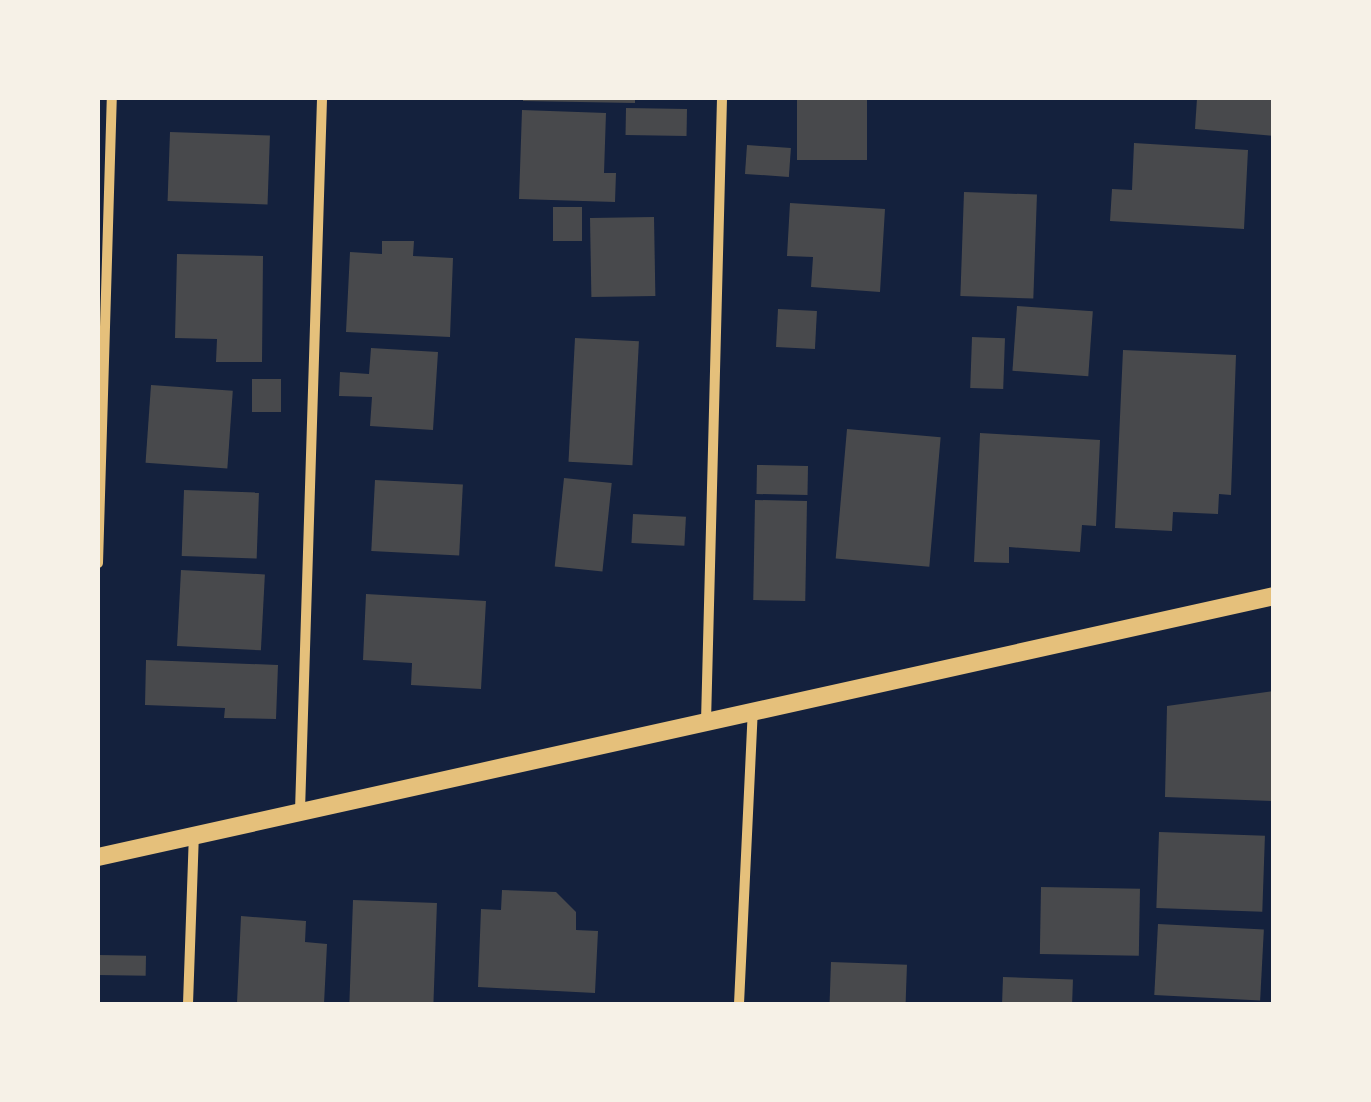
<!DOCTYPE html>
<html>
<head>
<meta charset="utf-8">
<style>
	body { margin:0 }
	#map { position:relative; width:1371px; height:1102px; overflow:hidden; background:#14213d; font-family:"Roboto Condensed",sans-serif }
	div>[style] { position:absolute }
	.building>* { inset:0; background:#48494c; transform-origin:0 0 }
	.minor>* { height:10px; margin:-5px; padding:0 5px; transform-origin:5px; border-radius:5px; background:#e5c07b }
	.tertiary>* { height:18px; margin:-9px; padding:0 9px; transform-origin:9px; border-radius:9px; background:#e5c07b }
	span { translate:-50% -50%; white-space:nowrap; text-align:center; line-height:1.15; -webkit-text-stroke:10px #f6f1e7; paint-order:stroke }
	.frame { position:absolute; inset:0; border:100px solid #f6f1e7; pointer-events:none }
</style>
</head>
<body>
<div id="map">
	<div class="building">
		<div style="clip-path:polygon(523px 98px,635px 98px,635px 103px,523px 101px)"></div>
		<div style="left:797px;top:98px;width:70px;height:62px"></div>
		<div style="clip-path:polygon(1197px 98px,1274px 98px,1274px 136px,1195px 129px)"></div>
		<div style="left:626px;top:108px;width:61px;height:27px;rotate:1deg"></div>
		<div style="clip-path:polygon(522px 110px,606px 113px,604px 173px,616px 173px,615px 202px,519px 199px)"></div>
		<div style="left:170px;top:132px;width:100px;height:69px;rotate:2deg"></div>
		<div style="clip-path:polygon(1134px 143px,1248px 150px,1244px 229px,1110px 221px,1112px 189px,1132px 190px)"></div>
		<div style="left:747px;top:145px;width:44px;height:29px;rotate:4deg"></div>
		<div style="left:964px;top:192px;width:73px;height:104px;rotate:2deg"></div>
		<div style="clip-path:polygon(790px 203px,885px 209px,880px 292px,811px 287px,813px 257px,787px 256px)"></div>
		<div style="left:553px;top:207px;width:29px;height:34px"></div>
		<div style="left:654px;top:217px;width:79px;height:64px;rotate:89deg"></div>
		<div style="clip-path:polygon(382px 241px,414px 241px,413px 256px,453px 258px,450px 337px,346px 332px,350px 252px,382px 254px)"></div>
		<div style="clip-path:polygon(177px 254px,263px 256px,262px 362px,216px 362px,217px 339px,175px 338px)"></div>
		<div style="left:1017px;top:306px;width:76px;height:65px;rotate:4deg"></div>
		<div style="left:778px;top:309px;width:39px;height:38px;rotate:3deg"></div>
		<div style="left:972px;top:337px;width:33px;height:51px;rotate:2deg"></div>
		<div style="left:575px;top:338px;width:64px;height:124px;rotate:3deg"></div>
		<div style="clip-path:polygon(371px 348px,438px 352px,433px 430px,370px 426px,372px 397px,339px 396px,340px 372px,369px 374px)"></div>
		<div style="clip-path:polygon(1123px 350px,1236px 355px,1231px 495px,1219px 494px,1218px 514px,1173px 512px,1172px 531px,1115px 528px)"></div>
		<div style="left:252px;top:379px;width:29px;height:33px"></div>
		<div style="left:151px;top:385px;width:82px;height:78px;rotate:4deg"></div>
		<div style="left:847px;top:429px;width:94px;height:130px;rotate:5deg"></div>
		<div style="clip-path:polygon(980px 433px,1100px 440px,1096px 526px,1082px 525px,1080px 552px,1009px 547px,1009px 563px,974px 562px)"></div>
		<div style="left:757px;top:465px;width:51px;height:29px;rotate:1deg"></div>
		<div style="left:564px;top:478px;width:48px;height:89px;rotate:6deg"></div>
		<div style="left:375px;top:480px;width:88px;height:71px;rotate:3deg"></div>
		<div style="left:184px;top:490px;width:75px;height:66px;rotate:2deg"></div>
		<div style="left:755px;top:500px;width:52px;height:100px;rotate:1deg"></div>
		<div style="left:633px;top:514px;width:53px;height:29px;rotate:3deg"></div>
		<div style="left:181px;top:570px;width:84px;height:76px;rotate:3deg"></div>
		<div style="clip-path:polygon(366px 594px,486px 601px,481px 689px,411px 685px,412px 663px,363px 660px)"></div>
		<div style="clip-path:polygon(146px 660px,278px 665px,276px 719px,224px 718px,225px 708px,145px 705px)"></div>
		<div style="clip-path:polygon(1274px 691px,1274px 801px,1165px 797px,1167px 706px)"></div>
		<div style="left:1159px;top:832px;width:106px;height:76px;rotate:2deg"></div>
		<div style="left:1041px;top:887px;width:99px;height:67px;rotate:1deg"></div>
		<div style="clip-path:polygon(502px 890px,556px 892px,576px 912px,576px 930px,598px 931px,595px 993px,478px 987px,481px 909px,501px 910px)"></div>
		<div style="left:353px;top:900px;width:84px;height:104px;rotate:2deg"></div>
		<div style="clip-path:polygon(241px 916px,306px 921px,305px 942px,327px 944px,324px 1004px,237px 1003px)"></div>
		<div style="left:1158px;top:924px;width:106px;height:71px;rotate:3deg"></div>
		<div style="left:98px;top:955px;width:48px;height:20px;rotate:1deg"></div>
		<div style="left:831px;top:962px;width:76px;height:42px;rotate:2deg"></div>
		<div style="left:1003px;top:977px;width:70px;height:27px;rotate:2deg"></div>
	</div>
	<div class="minor">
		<div style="left:98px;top:563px;width:465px;rotate:-88.3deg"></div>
		<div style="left:706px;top:722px;width:624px;rotate:-88.53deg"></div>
		<div style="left:300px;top:811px;width:713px;rotate:-88.23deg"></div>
		<div style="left:188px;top:1004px;width:169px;rotate:-88deg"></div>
		<div style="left:739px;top:1004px;width:293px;rotate:-87.3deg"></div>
	</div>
	<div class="tertiary">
		<div style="left:98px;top:857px;width:1205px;rotate:-12.51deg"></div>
	</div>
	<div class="frame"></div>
</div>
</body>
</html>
